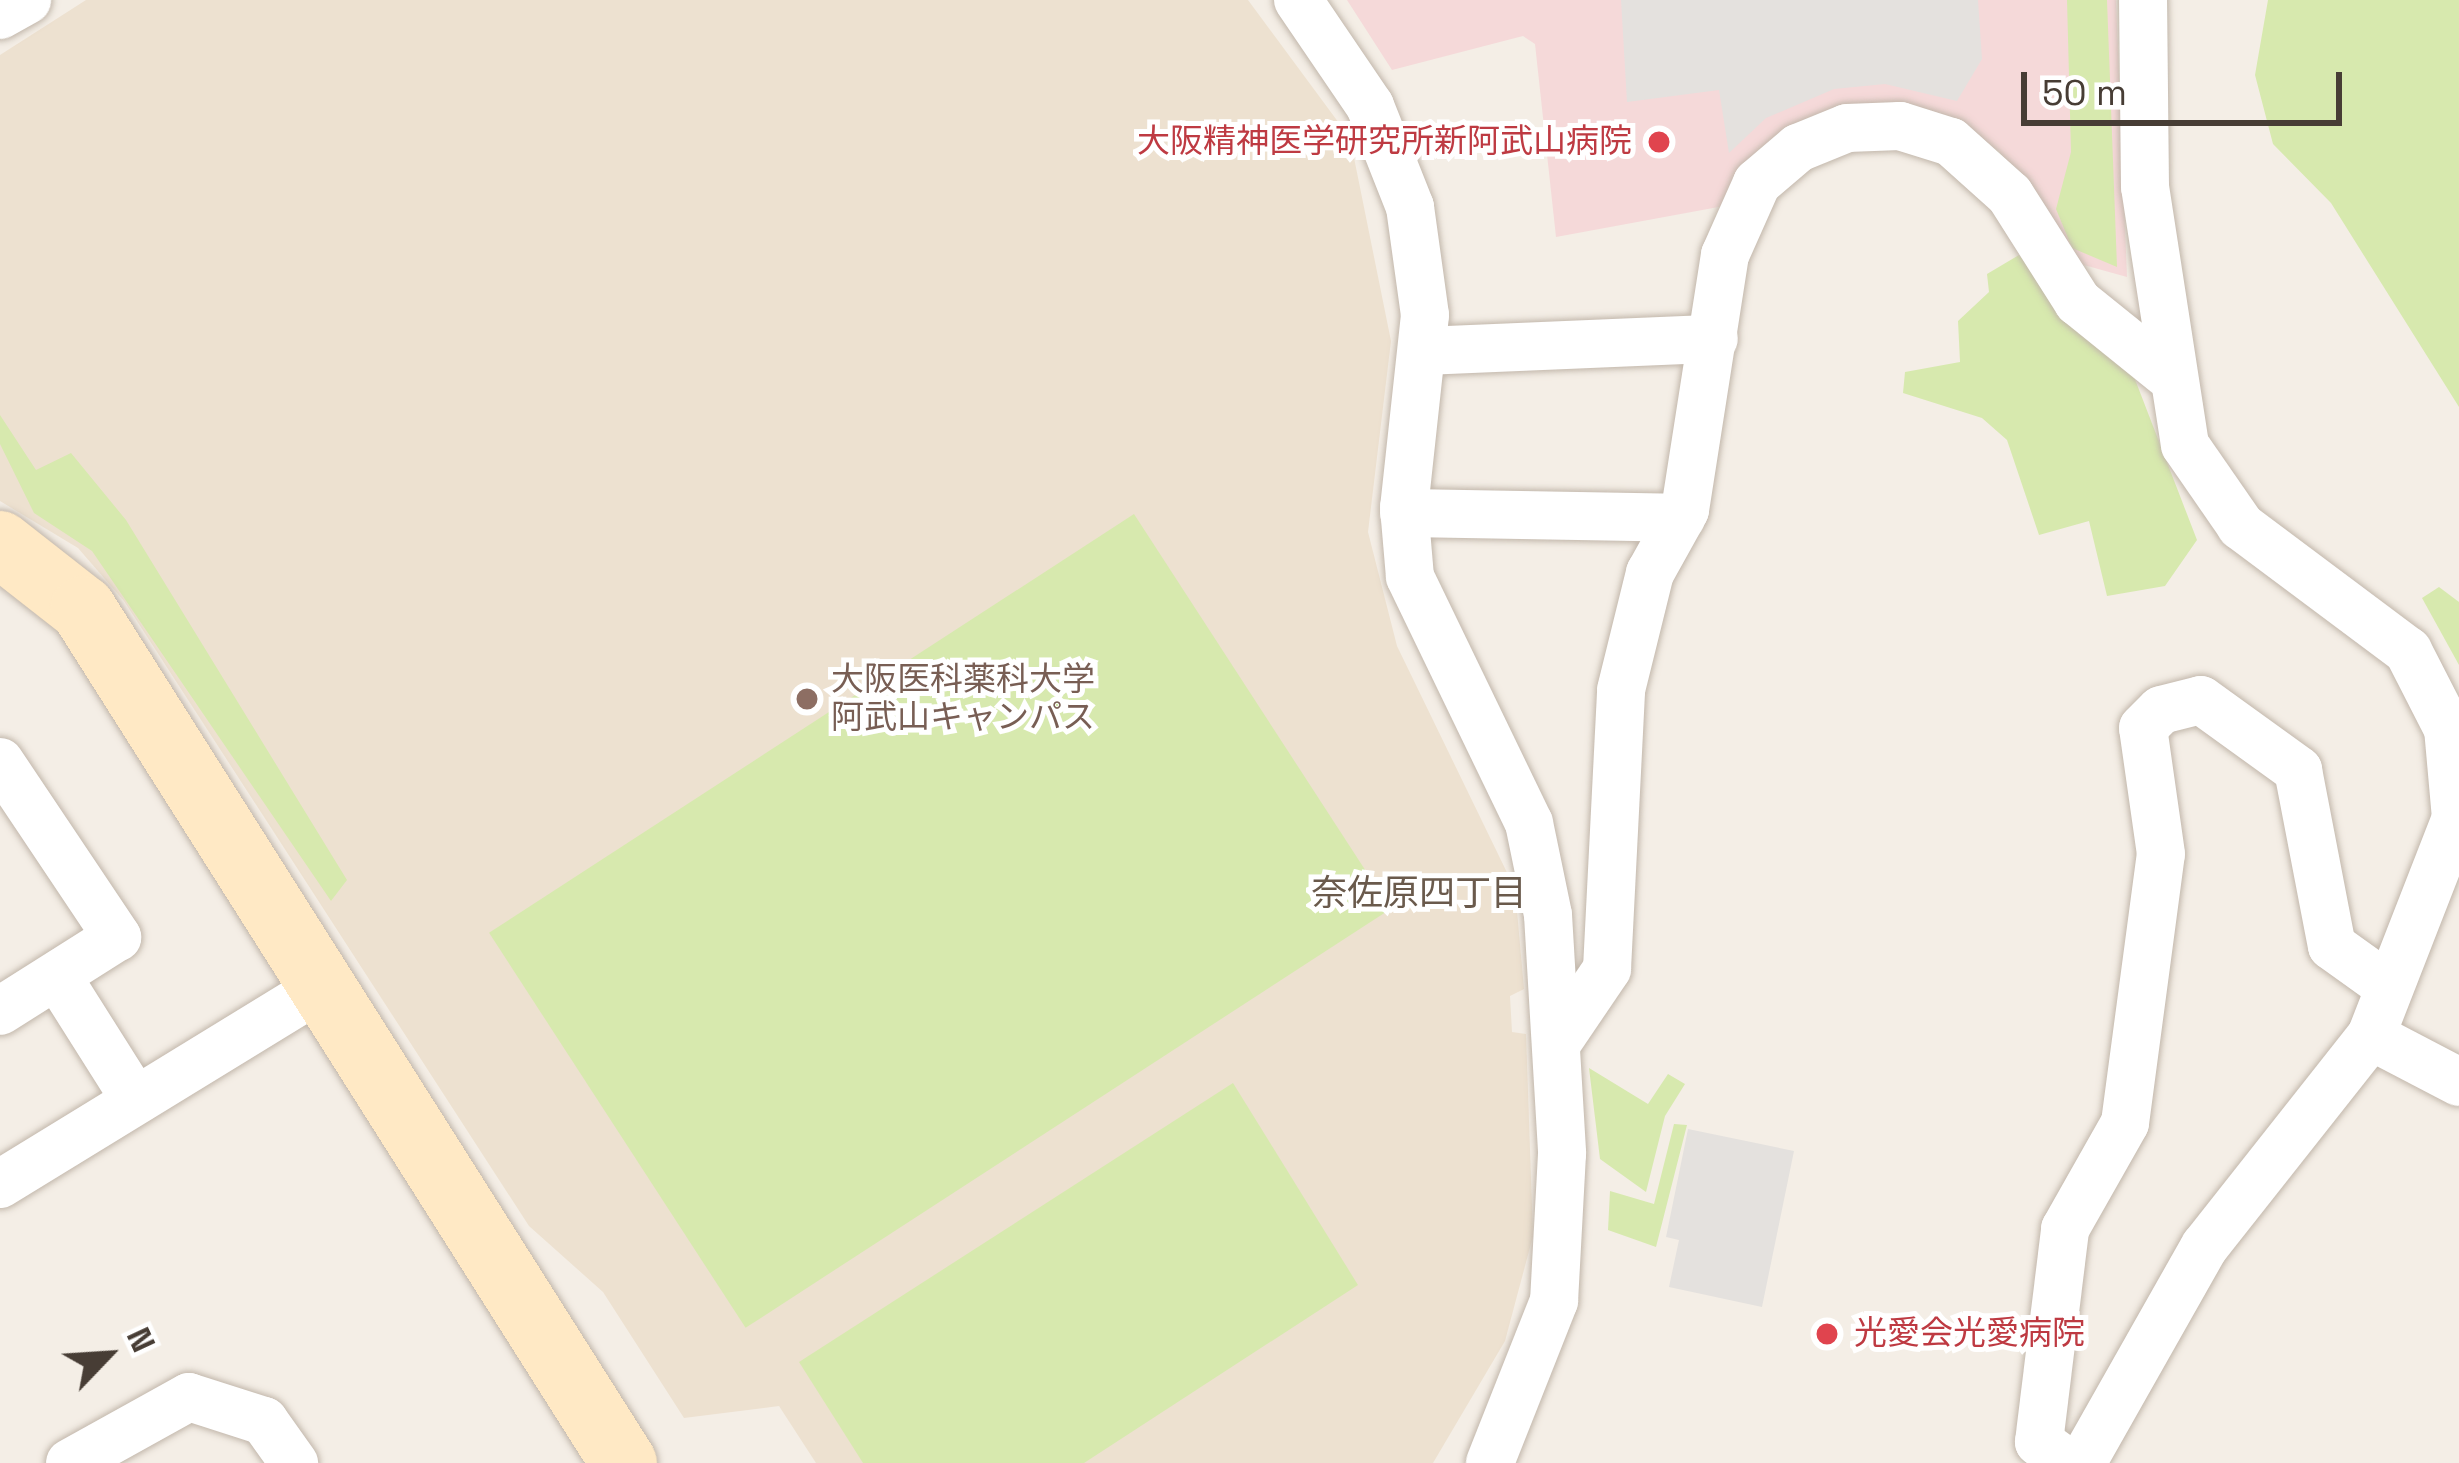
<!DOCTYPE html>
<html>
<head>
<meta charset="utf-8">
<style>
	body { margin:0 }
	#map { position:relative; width:2459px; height:1463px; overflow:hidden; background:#f4eee6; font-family:"Space Grotesk","Noto Sans JP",sans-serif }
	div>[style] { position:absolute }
	.education>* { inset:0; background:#ede1d0 }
	.medical>* { inset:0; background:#f5d9d9 }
	.green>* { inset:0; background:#d7e9ae; transform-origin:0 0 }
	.parking>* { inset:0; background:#e4e1de }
	.roads { filter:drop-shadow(0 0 3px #c2b7ab) drop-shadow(0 0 3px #c2b7ab) }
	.street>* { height:48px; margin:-24px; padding:0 24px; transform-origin:24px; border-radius:24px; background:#fff }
	.secondary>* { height:66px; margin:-33px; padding:0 33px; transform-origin:33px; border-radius:33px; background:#ffe9c5 }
	.dots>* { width:33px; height:33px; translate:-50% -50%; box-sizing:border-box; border:6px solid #fff; border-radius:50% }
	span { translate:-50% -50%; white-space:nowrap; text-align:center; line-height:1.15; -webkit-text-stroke:10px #fff; paint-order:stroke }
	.health-label { font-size:33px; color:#be3a42 }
	.right { translate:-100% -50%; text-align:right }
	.left { translate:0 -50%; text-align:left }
	.education-label { font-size:33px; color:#785e54 }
	.neighbourhood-label { font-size:36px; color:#6a5a4c }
	.north { position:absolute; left:48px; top:1295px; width:120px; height:120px; -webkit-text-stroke:9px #fff; paint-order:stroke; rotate:65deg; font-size:33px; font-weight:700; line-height:48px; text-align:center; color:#473d35 }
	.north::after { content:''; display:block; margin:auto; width:42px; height:54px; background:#473d35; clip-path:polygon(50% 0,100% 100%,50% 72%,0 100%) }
	.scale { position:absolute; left:2021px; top:72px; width:321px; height:54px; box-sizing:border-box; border:6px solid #473d35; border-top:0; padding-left:15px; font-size:36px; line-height:42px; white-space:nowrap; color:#473d35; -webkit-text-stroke:9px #fff; paint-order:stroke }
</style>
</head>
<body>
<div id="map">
	<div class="education">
		<div style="clip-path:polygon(86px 0,1248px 0,1350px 138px,1391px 341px,1368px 532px,1397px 646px,1515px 889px,1524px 989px,1510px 996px,1512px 1032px,1526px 1034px,1533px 1236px,1505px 1341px,1433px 1463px,816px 1463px,779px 1406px,684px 1418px,603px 1292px,529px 1226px,124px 601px,78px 548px,0 501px,0 55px)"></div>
	</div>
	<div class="medical">
		<div style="clip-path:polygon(1347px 0,2116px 0,2127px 277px,2073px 262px,1999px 151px,1917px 107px,1724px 206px,1556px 237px,1535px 44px,1523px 36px,1392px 70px)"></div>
	</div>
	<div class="green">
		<div style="clip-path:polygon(2067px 0,2107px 0,2117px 267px,2072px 248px,2056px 209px,2071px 152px)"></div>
		<div style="clip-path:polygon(2268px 0,2459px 0,2459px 407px,2331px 203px,2273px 144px,2255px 75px)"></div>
		<div style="clip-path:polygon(2019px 255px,2131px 369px,2197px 540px,2165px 586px,2107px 596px,2089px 521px,2039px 535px,2007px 440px,1982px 418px,1903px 393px,1905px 372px,1960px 362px,1958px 321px,1989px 292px,1987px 274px)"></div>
		<div style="clip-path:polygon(0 415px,36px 470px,71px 453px,126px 520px,347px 880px,331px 901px,92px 551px,34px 513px,0 444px)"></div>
		<div style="left:1134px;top:514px;width:471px;height:769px;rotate:57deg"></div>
		<div style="clip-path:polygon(2439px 587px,2459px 602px,2459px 665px,2422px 598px)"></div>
		<div style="clip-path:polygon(1589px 1068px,1648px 1104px,1668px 1074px,1685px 1084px,1665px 1116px,1646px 1192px,1600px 1159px)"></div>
		<div style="clip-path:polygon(1233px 1083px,1358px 1285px,1084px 1463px,863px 1463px,799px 1362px)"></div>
		<div style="clip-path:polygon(1674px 1124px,1687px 1125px,1656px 1247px,1608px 1230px,1610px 1191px,1654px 1204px)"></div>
	</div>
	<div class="parking">
		<div style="clip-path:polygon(1621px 0,1978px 0,1982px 59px,1957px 101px,1885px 84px,1834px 89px,1766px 118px,1729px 153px,1719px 90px,1627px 102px)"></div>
		<div style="clip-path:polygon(1688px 1129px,1794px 1151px,1762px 1307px,1669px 1287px,1679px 1240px,1666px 1237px)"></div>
	</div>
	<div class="roads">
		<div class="street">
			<div style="left:1298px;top:0;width:128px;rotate:55.8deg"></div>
			<div style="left:1370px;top:106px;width:109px;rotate:68.4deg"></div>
			<div style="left:1410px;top:207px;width:109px;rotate:82.1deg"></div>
			<div style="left:1425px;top:315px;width:193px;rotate:96.2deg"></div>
			<div style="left:1404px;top:507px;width:70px;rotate:85.1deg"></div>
			<div style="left:1410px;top:577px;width:273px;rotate:64.2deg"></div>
			<div style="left:1529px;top:823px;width:94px;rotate:78.3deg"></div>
			<div style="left:1548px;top:915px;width:239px;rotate:86.6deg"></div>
			<div style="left:1562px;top:1154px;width:147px;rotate:93.1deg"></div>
			<div style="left:1554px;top:1301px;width:174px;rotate:111.6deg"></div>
			<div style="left:0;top:15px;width:31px;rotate:-29deg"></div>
			<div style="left:1424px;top:351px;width:290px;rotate:-2.4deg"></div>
			<div style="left:1404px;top:513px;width:277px;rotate:1deg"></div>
			<div style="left:0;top:762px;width:211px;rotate:56.2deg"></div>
			<div style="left:117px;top:937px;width:138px;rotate:147.7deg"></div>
			<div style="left:57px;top:976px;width:144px;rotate:57.7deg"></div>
			<div style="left:2371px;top:1036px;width:99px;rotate:27.6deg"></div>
			<div style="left:1561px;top:1037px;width:82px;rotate:-55.9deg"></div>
			<div style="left:1607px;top:969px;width:279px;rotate:-87.1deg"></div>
			<div style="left:1621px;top:690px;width:121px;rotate:-76.1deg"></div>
			<div style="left:1650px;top:573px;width:72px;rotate:-60.9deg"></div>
			<div style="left:1685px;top:510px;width:258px;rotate:-81.1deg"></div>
			<div style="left:1725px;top:255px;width:79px;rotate:-66deg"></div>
			<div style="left:1757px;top:183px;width:54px;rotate:-40.5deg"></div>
			<div style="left:1798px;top:148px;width:53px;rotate:-22.2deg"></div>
			<div style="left:1847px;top:128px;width:53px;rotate:-2.2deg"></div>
			<div style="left:1900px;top:126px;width:53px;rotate:17.4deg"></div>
			<div style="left:1951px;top:142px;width:79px;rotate:41.9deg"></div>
			<div style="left:2010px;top:195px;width:127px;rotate:57.6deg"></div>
			<div style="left:2078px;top:302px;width:113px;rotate:38.9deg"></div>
			<div style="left:0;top:1184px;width:379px;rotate:-31.5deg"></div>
			<div style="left:70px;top:1463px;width:136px;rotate:-29deg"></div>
			<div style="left:189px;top:1397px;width:79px;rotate:17.7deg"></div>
			<div style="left:264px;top:1421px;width:52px;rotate:54.5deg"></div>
			<div style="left:2068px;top:1463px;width:36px;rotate:-144deg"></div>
			<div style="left:2039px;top:1442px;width:215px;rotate:-83deg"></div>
			<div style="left:2065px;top:1229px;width:122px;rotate:-60.5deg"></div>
			<div style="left:2125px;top:1123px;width:271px;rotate:-82.4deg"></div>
			<div style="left:2161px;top:854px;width:127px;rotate:-98.1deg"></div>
			<div style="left:2143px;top:728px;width:25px;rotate:-45deg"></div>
			<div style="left:2161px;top:710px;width:41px;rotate:-14deg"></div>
			<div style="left:2201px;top:700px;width:120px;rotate:35.8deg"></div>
			<div style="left:2298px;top:770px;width:179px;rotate:79.1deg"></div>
			<div style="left:2332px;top:946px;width:70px;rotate:35.7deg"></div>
			<div style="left:2082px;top:1463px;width:249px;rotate:-60.5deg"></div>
			<div style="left:2205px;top:1246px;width:268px;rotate:-51.7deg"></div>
			<div style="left:2371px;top:1036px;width:234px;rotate:-68.7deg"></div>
			<div style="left:2456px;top:818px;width:89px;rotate:-95.1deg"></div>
			<div style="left:2448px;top:729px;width:88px;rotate:-117.1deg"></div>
			<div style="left:2408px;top:651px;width:209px;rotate:-143.2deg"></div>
			<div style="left:2241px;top:526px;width:98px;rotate:-124.7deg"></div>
			<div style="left:2185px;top:445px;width:261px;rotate:-98.8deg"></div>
			<div style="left:2145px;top:187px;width:187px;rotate:-90.6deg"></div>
		</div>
		<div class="secondary">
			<div style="left:0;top:544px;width:105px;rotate:38.1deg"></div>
			<div style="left:83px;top:609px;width:1011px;rotate:57.65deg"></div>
		</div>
	</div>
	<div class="dots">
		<div style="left:1659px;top:142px;background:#e0444e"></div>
		<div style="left:807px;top:699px;background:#8d6e63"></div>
		<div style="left:1827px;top:1334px;background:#e0444e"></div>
	</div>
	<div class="health-label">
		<span class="right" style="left:1632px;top:142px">大阪精神医学研究所新阿武山病院</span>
		<span class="left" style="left:1854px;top:1334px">光愛会光愛病院</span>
	</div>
	<div class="education-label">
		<span class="left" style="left:831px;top:699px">大阪医科薬科大学<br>阿武山キャンパス</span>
	</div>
	<div class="neighbourhood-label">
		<span style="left:1419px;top:894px">奈佐原四丁目</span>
	</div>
	<div class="north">N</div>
	<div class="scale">50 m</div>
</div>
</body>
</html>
